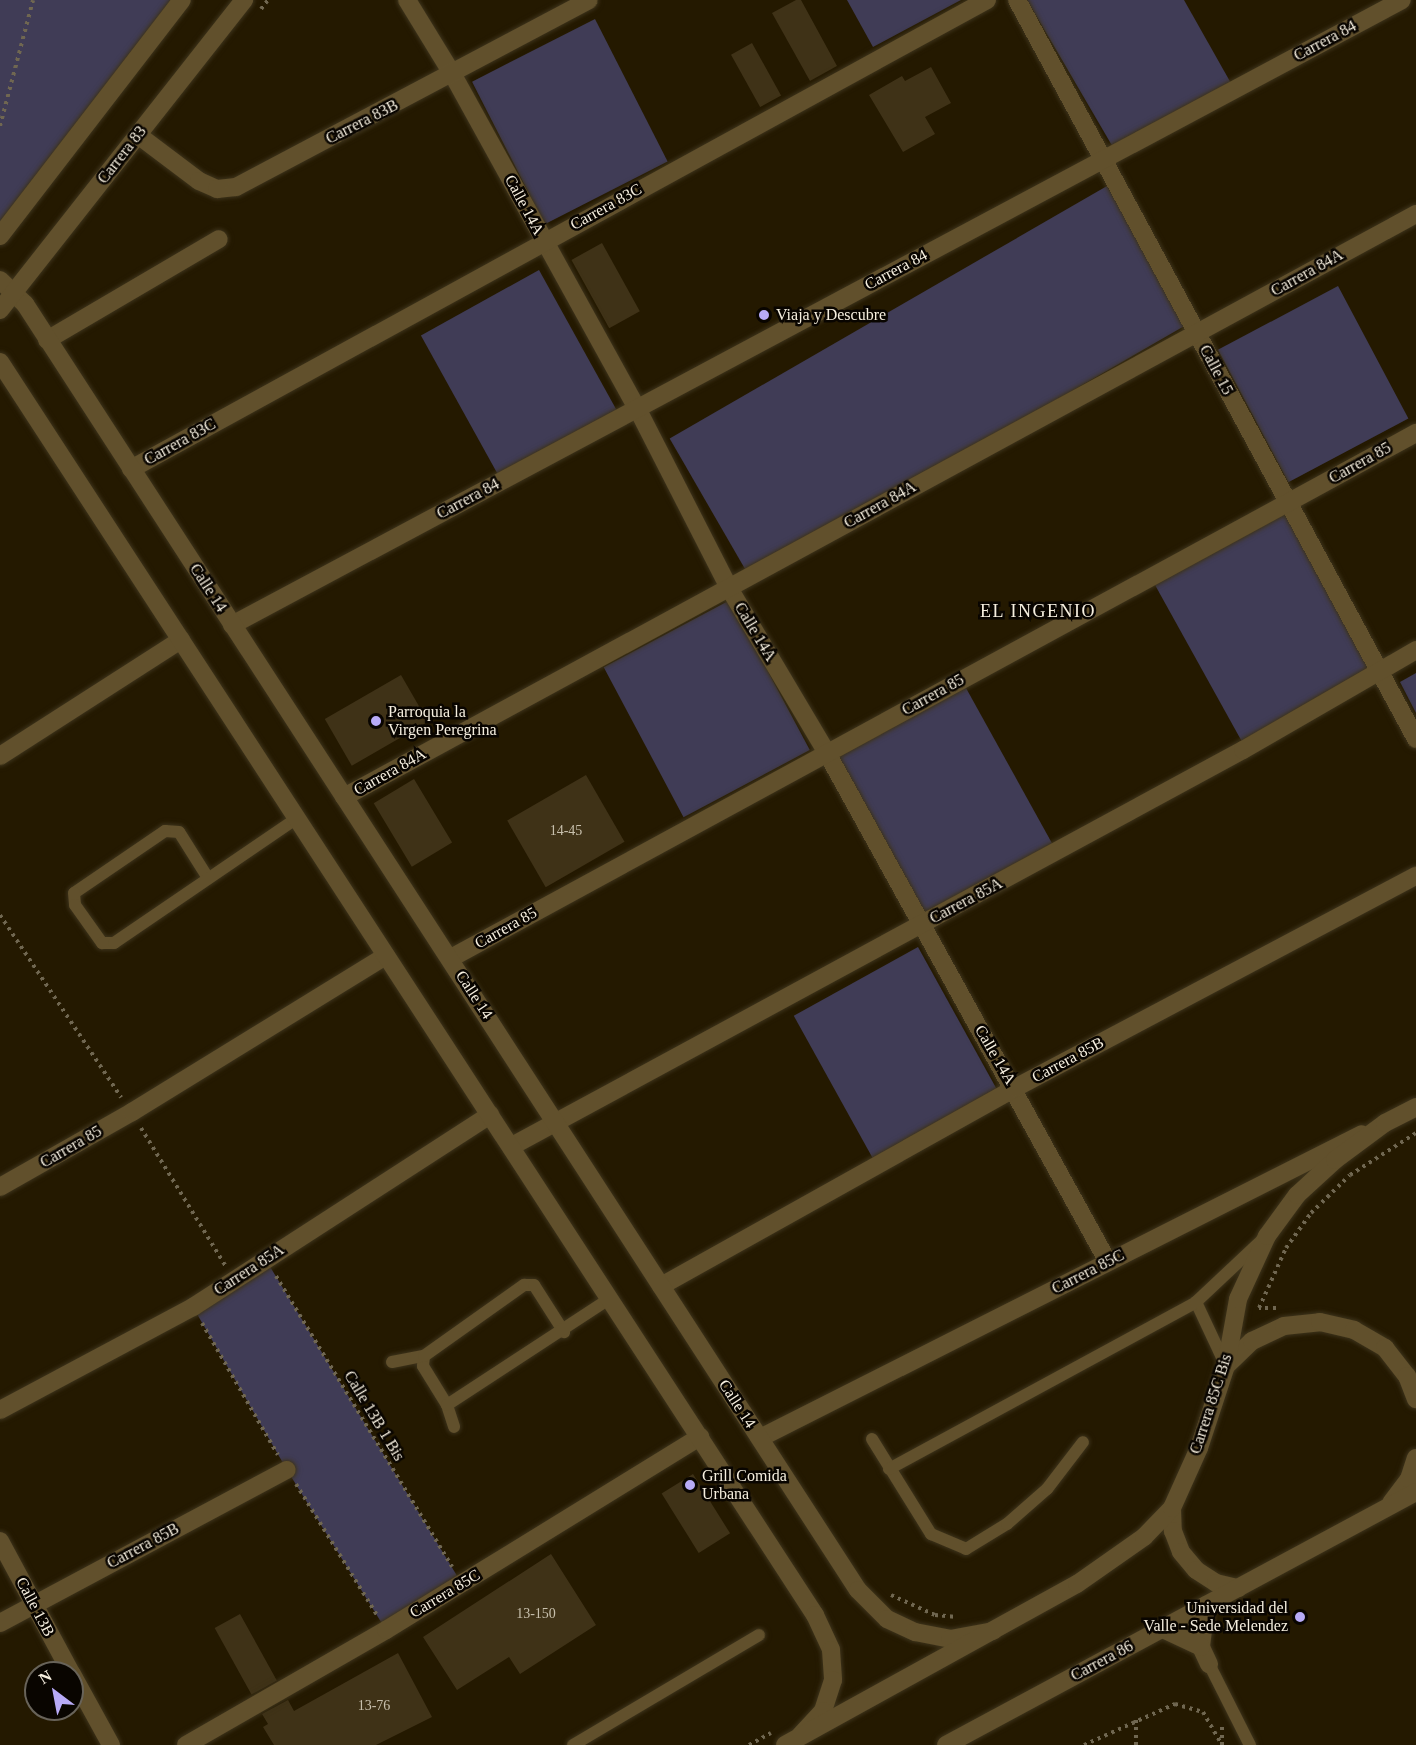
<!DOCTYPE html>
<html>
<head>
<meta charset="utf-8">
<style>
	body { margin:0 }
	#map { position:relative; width:1416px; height:1745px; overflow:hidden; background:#241900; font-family:"Times New Roman",serif }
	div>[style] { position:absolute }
	.green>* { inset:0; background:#403c56; transform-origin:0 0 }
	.building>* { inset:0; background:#3f3217; transform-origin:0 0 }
	.path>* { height:4px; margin-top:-2px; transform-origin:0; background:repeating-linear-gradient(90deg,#706751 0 3px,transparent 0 7.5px) }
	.roads { filter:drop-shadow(0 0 2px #3d331b) drop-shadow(0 0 2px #3d331b) }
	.service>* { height:12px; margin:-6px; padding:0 6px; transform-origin:6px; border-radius:6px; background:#61502c }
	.minor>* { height:18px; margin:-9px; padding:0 9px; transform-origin:9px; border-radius:9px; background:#61502c }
	.tertiary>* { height:18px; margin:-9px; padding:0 9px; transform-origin:9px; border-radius:9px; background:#61502c }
	.dots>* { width:16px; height:16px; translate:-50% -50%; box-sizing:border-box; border:3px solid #090500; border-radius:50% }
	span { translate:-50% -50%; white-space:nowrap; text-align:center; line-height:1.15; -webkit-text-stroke:5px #090500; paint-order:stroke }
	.number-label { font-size:14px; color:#c8c0ad }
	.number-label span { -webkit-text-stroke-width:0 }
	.street-label { font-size:16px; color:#f6efdf }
	.poi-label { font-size:16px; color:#f6efdf }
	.left { translate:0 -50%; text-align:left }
	.right { translate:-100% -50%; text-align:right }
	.neighbourhood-label { font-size:18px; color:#f6efdf; letter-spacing:1.5px }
	.north { position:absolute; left:24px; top:1661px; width:60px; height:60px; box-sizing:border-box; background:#090500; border:2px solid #686359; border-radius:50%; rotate:328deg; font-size:16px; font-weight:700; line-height:24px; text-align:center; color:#f6efdf }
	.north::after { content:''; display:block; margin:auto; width:21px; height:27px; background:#b8abf7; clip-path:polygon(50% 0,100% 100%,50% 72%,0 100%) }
</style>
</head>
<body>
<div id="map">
	<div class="green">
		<div style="clip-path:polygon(0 0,182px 0,0 236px)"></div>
		<div style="clip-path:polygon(847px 0,961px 0,873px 47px)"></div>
		<div style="clip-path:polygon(1027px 0,1184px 0,1232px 85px,1114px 149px)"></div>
		<div style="left:595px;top:19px;width:160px;height:138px;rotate:63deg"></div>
		<div style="left:1107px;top:186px;width:160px;height:505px;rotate:60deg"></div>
		<div style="left:539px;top:270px;width:162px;height:135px;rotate:61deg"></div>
		<div style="left:1338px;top:286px;width:150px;height:136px;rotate:62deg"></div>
		<div style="left:1288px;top:503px;width:190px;height:156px;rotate:61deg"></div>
		<div style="left:730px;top:600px;width:170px;height:143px;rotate:62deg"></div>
		<div style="clip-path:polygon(1416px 673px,1416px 713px,1400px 682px)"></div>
		<div style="left:961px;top:679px;width:198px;height:153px;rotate:61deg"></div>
		<div style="left:918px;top:947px;width:166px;height:142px;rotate:61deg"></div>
		<div style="clip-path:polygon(266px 1260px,462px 1584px,386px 1630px,287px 1470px,193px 1307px)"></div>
	</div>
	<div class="building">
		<div style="clip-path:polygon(796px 0,801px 0,837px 66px,810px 81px,772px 13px)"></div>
		<div style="left:752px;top:43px;width:60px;height:24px;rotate:61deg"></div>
		<div style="clip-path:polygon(931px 67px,951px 103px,925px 117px,935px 134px,903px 152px,869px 95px,902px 76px,905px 81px)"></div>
		<div style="left:602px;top:243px;width:78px;height:35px;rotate:61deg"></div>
		<div style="left:401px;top:675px;width:54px;height:88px;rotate:60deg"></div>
		<div style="left:586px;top:775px;width:77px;height:91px;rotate:60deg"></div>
		<div style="left:414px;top:779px;width:74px;height:47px;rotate:59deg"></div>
		<div style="left:693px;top:1474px;width:70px;height:37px;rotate:58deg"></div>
		<div style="clip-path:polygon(551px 1554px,596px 1625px,520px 1674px,509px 1657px,457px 1690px,423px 1637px)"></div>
		<div style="left:240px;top:1614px;width:76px;height:29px;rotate:61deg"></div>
		<div style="clip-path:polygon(398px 1653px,432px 1717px,376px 1745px,274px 1745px,263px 1727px,268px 1724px,262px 1714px,288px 1700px,294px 1711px)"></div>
	</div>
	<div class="path">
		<div style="left:261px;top:9px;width:11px;rotate:-52deg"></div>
		<div style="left:0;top:126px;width:130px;rotate:-75.3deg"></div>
		<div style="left:0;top:915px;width:219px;rotate:56.4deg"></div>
		<div style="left:141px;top:1128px;width:161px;rotate:58.5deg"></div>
		<div style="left:276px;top:1276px;width:340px;rotate:58.8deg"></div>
		<div style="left:1276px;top:1308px;width:17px;rotate:180deg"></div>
		<div style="left:1259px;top:1308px;width:66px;rotate:-65.8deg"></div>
		<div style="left:1286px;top:1248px;width:43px;rotate:-54.5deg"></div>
		<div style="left:1311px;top:1213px;width:54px;rotate:-44.3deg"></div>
		<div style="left:1350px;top:1175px;width:78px;rotate:-32.5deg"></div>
		<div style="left:202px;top:1323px;width:152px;rotate:60.1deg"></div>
		<div style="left:296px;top:1484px;width:154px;rotate:58.3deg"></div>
		<div style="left:891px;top:1595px;width:48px;rotate:24.4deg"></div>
		<div style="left:935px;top:1615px;width:22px;rotate:5deg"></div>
		<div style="left:749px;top:1745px;width:25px;rotate:-29deg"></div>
		<div style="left:1084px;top:1745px;width:100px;rotate:-24.3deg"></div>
		<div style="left:1175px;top:1704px;width:29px;rotate:16deg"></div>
		<div style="left:1203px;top:1712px;width:34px;rotate:60deg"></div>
		<div style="left:1136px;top:1745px;width:27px;rotate:-90deg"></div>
		<div style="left:1222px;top:1745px;width:20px;rotate:-90deg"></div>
	</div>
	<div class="roads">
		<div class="service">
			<div style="left:208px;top:878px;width:54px;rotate:-122.2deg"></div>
			<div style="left:179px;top:832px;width:14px;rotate:-176deg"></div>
			<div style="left:165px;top:831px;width:110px;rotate:145.7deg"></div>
			<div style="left:74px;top:893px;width:12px;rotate:85deg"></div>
			<div style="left:75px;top:905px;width:47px;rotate:54.6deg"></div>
			<div style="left:102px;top:943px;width:12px"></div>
			<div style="left:114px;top:943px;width:222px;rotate:-34.3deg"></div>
			<div style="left:1196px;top:1302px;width:71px;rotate:64.9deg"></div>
			<div style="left:424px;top:1356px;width:10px;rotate:96deg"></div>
			<div style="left:423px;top:1366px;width:46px;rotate:58.4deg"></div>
			<div style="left:447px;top:1405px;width:23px;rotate:72deg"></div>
			<div style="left:392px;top:1362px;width:33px;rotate:-11deg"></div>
			<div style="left:424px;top:1356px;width:123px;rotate:-35.4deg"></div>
			<div style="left:524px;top:1285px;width:10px"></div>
			<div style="left:534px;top:1285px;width:56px;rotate:57.4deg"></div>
			<div style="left:447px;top:1405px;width:194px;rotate:-33.2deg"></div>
			<div style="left:872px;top:1439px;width:112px;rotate:58.2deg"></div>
			<div style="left:931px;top:1534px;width:38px;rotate:23deg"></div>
			<div style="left:966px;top:1549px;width:48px;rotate:-31.4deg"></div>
			<div style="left:1007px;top:1524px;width:53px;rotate:-41.2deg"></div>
			<div style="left:1047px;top:1489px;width:59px;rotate:-52.5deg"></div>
			<div style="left:889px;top:1469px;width:349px;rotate:-28.5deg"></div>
			<div style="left:1196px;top:1302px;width:91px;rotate:-43.2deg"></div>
			<div style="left:1209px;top:1664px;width:91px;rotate:63.2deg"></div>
			<div style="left:573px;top:1745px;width:216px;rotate:-30.6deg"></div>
		</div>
		<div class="minor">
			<div style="left:407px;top:0;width:88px;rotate:58.5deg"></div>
			<div style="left:453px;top:75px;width:380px;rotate:61.1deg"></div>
			<div style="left:637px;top:408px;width:202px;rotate:62.9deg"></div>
			<div style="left:729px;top:588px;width:192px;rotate:59.3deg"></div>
			<div style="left:827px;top:753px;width:581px;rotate:61.1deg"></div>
			<div style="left:1017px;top:0;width:840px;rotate:61.63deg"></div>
			<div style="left:138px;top:135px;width:76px;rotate:37deg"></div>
			<div style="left:199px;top:181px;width:20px;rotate:24deg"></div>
			<div style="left:217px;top:189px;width:19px;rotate:-6deg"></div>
			<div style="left:236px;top:187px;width:399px;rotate:-27.9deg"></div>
			<div style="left:47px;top:340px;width:199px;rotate:-30.4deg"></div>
			<div style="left:131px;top:469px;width:976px;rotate:-28.72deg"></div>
			<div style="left:232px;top:625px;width:1326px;rotate:-28.11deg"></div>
			<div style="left:0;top:756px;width:215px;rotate:-32.7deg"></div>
			<div style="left:344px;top:797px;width:1220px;rotate:-28.54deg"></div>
			<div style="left:451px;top:958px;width:1099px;rotate:-28.55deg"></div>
			<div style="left:512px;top:1146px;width:831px;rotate:-28.45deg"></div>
			<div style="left:1243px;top:750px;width:200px;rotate:-30deg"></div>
			<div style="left:0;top:1187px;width:152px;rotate:-29.6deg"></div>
			<div style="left:132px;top:1112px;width:298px;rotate:-31.6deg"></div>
			<div style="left:661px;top:1286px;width:406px;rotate:-29.2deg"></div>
			<div style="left:1015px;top:1088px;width:454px;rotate:-27.9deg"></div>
			<div style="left:0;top:1410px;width:219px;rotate:-28.1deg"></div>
			<div style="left:193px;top:1307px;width:354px;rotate:-32.9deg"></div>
			<div style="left:760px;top:1438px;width:674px;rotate:-26.79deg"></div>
			<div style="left:0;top:1541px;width:150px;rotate:61.7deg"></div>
			<div style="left:1206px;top:1605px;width:42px;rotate:96.8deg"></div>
			<div style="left:1201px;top:1647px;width:19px;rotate:65deg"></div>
			<div style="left:0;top:1623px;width:325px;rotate:-28.1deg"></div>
			<div style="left:1163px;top:1629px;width:42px;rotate:25.3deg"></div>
			<div style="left:72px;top:1674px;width:81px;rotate:61.2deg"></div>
			<div style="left:186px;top:1745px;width:231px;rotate:-29.9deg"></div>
			<div style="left:386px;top:1630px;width:369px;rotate:-31.6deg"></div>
		</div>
		<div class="tertiary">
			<div style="left:0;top:236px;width:298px;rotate:-52.4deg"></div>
			<div style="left:0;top:280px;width:35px;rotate:44deg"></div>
			<div style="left:25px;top:304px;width:1532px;rotate:57.07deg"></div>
			<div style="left:858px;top:1590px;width:41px;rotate:45deg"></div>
			<div style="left:887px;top:1619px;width:31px;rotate:25deg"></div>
			<div style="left:915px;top:1632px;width:36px;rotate:11deg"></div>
			<div style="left:950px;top:1639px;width:44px;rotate:-10.5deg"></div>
			<div style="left:0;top:310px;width:395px;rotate:-51.8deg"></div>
			<div style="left:0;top:362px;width:1495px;rotate:56.96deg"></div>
			<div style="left:815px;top:1615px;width:38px;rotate:65deg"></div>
			<div style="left:831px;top:1650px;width:30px;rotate:86deg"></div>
			<div style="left:833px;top:1680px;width:33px;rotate:108deg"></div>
			<div style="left:823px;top:1711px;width:34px;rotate:133deg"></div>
			<div style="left:1226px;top:1366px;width:36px;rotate:-44deg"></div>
			<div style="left:1252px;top:1341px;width:35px;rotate:-25deg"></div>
			<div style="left:1284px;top:1326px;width:36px;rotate:-6deg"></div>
			<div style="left:1320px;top:1322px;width:35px;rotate:13deg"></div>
			<div style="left:1354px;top:1330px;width:36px;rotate:30deg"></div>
			<div style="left:1385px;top:1348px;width:36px;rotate:52deg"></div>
			<div style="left:1407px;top:1376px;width:25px;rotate:69deg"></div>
			<div style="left:1391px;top:1503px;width:30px;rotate:-53deg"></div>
			<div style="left:1409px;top:1479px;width:22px;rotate:-72deg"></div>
			<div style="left:1172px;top:1508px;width:23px;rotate:88deg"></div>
			<div style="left:1173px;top:1531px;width:22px;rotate:69deg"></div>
			<div style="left:1181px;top:1552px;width:23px;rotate:50deg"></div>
			<div style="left:1196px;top:1570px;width:24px;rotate:33deg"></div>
			<div style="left:1216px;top:1583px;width:23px;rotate:13deg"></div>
			<div style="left:785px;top:1745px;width:333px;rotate:-28.9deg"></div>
			<div style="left:1077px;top:1584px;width:82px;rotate:-35deg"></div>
			<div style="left:1144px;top:1537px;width:40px;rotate:-46deg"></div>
			<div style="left:1172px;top:1508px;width:66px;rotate:-65.8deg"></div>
			<div style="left:1199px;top:1448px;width:86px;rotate:-71.8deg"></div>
			<div style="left:1226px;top:1366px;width:68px;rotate:-79.8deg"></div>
			<div style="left:1238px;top:1299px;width:69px;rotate:-65.3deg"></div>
			<div style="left:1267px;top:1236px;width:51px;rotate:-53.8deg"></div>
			<div style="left:1297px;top:1195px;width:52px;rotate:-42.6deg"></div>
			<div style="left:1335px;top:1160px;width:62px;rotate:-36.5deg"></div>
			<div style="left:1385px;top:1123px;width:35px;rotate:-27deg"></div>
			<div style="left:946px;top:1745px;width:534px;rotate:-28.29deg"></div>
		</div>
	</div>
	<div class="dots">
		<div style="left:764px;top:315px;background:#b8abf7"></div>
		<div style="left:376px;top:721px;background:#b8abf7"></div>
		<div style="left:690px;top:1485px;background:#b8abf7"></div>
		<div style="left:1300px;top:1617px;background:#b8abf7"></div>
	</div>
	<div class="number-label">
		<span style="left:566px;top:831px">14-45</span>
		<span style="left:536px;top:1614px">13-150</span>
		<span style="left:374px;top:1706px">13-76</span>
	</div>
	<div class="street-label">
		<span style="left:1325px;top:41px;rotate:-28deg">Carrera 84</span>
		<span style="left:362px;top:122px;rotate:-27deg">Carrera 83B</span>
		<span style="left:122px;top:155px;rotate:-52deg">Carrera 83</span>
		<span style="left:524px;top:205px;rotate:62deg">Calle 14A</span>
		<span style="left:606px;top:207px;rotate:-29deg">Carrera 83C</span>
		<span style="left:896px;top:270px;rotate:-28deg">Carrera 84</span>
		<span style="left:1307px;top:273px;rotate:-29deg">Carrera 84A</span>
		<span style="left:1216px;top:370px;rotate:62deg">Calle 15</span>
		<span style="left:180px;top:442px;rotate:-29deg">Carrera 83C</span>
		<span style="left:1360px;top:463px;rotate:-29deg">Carrera 85</span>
		<span style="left:468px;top:499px;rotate:-28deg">Carrera 84</span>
		<span style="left:880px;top:505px;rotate:-29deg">Carrera 84A</span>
		<span style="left:208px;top:588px;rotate:57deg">Calle 14</span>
		<span style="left:755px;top:632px;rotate:59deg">Calle 14A</span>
		<span style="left:933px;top:695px;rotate:-29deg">Carrera 85</span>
		<span style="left:390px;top:772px;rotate:-29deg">Carrera 84A</span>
		<span style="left:966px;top:901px;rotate:-28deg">Carrera 85A</span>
		<span style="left:506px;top:928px;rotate:-29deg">Carrera 85</span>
		<span style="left:474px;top:995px;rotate:57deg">Calle 14</span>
		<span style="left:995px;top:1055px;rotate:60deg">Calle 14A</span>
		<span style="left:1068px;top:1060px;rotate:-28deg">Carrera 85B</span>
		<span style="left:71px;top:1147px;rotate:-30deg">Carrera 85</span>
		<span style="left:249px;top:1270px;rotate:-33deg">Carrera 85A</span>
		<span style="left:1088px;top:1272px;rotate:-27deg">Carrera 85C</span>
		<span style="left:737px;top:1404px;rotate:57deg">Calle 14</span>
		<span style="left:1211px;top:1404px;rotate:-72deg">Carrera 85C Bis</span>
		<span style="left:374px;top:1416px;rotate:59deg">Calle 13B 1 Bis</span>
		<span style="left:143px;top:1546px;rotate:-28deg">Carrera 85B</span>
		<span style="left:445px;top:1594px;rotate:-31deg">Carrera 85C</span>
		<span style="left:35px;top:1607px;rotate:62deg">Calle 13B</span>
		<span style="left:1102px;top:1661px;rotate:-28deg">Carrera 86</span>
	</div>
	<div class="poi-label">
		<span class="left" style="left:776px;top:315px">Viaja y Descubre</span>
		<span class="left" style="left:388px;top:721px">Parroquia la<br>Virgen Peregrina</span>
		<span class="left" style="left:702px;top:1485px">Grill Comida<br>Urbana</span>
		<span class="right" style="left:1288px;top:1617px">Universidad del<br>Valle - Sede Melendez</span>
	</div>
	<div class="neighbourhood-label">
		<span style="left:1038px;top:611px">EL INGENIO</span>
	</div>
	<div class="north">N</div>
</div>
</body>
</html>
